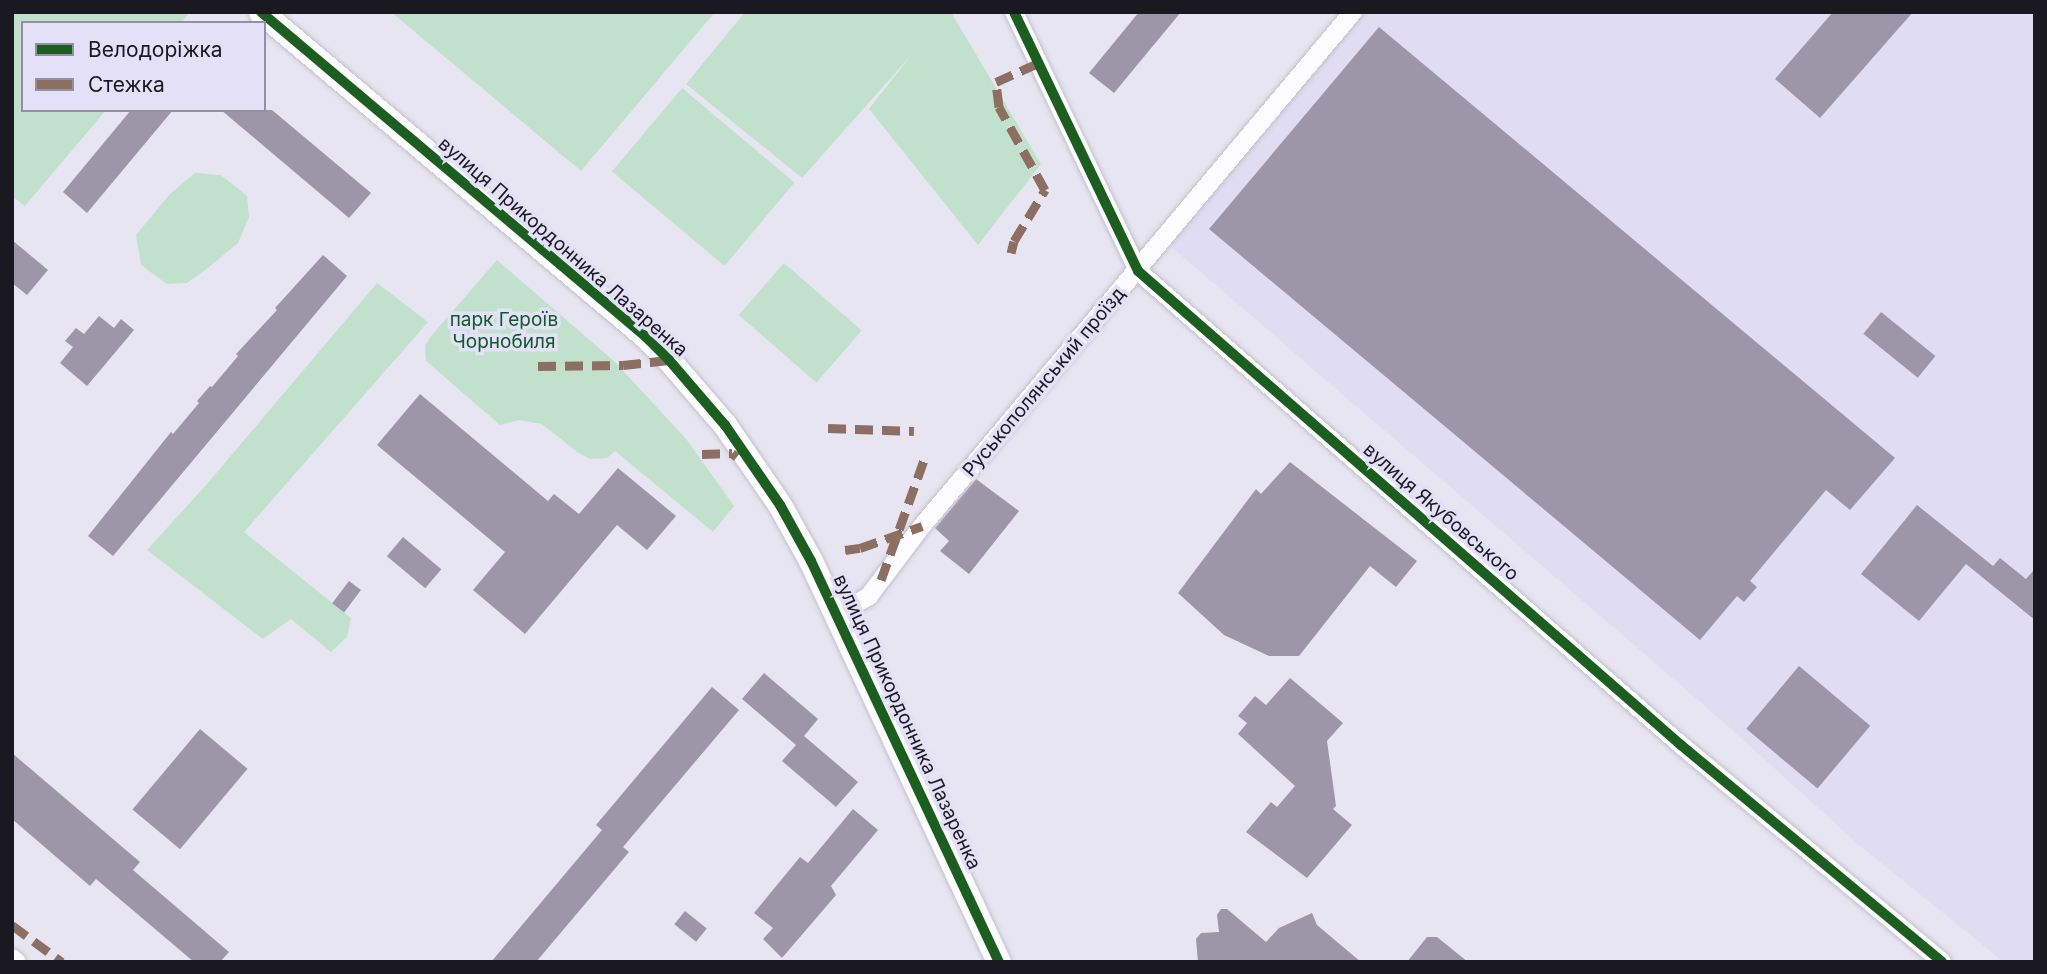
<!DOCTYPE html>
<html>
<head>
<meta charset="utf-8">
<style>
	body { margin:0 }
	#map { position:relative; width:2047px; height:974px; overflow:hidden; background:#e8e5f2; font-family:Inter,sans-serif }
	div>[style] { position:absolute }
	.built>* { inset:0; background:#e0dcf2 }
	.green>* { inset:0; background:#c2e1cc; transform-origin:0 0 }
	.building>* { inset:0; background:#9d96a8; transform-origin:0 0 }
	.roads { filter:drop-shadow(0 0 2px #c3c1cb) drop-shadow(0 0 2px #c3c1cb) }
	.street>* { height:18px; margin:-9px; padding:0 9px; transform-origin:9px; border-radius:9px; background:#fcfbfd }
	.secondary>* { height:24px; margin:-12px; padding:0 12px; transform-origin:12px; border-radius:12px; background:#fcfbfd }
	.quiet>* { height:9px; margin-top:-4.5px; transform-origin:0; background:repeating-linear-gradient(90deg,#8d6e63 0 18px,transparent 0 27px) }
	.cycleway>* { height:10px; margin:-5px; padding:0 5px; transform-origin:5px; border-radius:5px; background:#1b5e20 }
	span { translate:-50% -50%; white-space:nowrap; text-align:center; line-height:1.15; -webkit-text-stroke:7px #e4e0f7; paint-order:stroke }
	.street-label { font-size:19px; color:#1a1820 }
	.park-label { font-size:19px; color:#0c5b28 }
	.frame { position:absolute; inset:0; border:14px solid #1a1820; pointer-events:none }
	.legend { position:absolute; left:21px; top:21px; width:245px; height:91px; box-sizing:border-box; background:#e4e0f7; border:2px solid #9390a1; margin:0; padding:9px 12px; list-style:none; font-size:21px; color:#1a1820 }
	.legend li { display:flex; align-items:center; gap:14px; height:35px }
	.legend b { width:35px; border:2px solid #9390a1 }
</style>
</head>
<body>
<div id="map">
	<div class="built">
		<div style="clip-path:polygon(1359px 12px,2035px 12px,2035px 962px,2004px 962px,1860px 846px,1720px 719px,1162px 239px)"></div>
	</div>
	<div class="green">
		<div style="clip-path:polygon(12px 12px,190px 12px,181px 23px,23px 23px,23px 110px,106px 110px,25px 206px,12px 196px)"></div>
		<div style="clip-path:polygon(391px 12px,715px 12px,581px 171px)"></div>
		<div style="clip-path:polygon(745px 12px,951px 12px,1041px 164px,978px 245px,869px 109px,912px 54px,802px 178px,686px 84px)"></div>
		<div style="left:682px;top:88px;width:147px;height:109px;rotate:40deg"></div>
		<div style="clip-path:polygon(195px 173px,221px 175px,247px 196px,249px 217px,238px 243px,208px 268px,187px 283px,167px 284px,141px 265px,136px 235px,170px 194px)"></div>
		<div style="clip-path:polygon(497px 260px,615px 362px,687px 440px,734px 506px,713px 532px,615px 451px,607px 458px,590px 459px,577px 452px,542px 424px,519px 420px,500px 425px,426px 361px,425px 345px,431px 336px)"></div>
		<div style="left:784px;top:263px;width:103px;height:69px;rotate:41deg"></div>
		<div style="clip-path:polygon(377px 283px,428px 322px,244px 532px,351px 618px,347px 637px,331px 652px,291px 619px,263px 639px,147px 550px,207px 484px)"></div>
	</div>
	<div class="building">
		<div style="clip-path:polygon(1139px 12px,1181px 12px,1114px 93px,1089px 73px)"></div>
		<div style="clip-path:polygon(1833px 12px,1913px 12px,1820px 118px,1775px 79px)"></div>
		<div style="clip-path:polygon(1379px 27px,1895px 458px,1850px 510px,1826px 490px,1750px 581px,1757px 587px,1744px 602px,1737px 596px,1700px 640px,1209px 229px)"></div>
		<div style="clip-path:polygon(131px 110px,173px 110px,87px 213px,63px 192px)"></div>
		<div style="clip-path:polygon(221px 110px,272px 110px,371px 193px,349px 218px)"></div>
		<div style="clip-path:polygon(12px 240px,48px 270px,27px 295px,12px 283px)"></div>
		<div style="clip-path:polygon(323px 255px,347px 276px,113px 556px,88px 536px,171px 432px,173px 434px,199px 403px,197px 401px,210px 386px,212px 387px,238px 356px,236px 354px,277px 310px,275px 308px)"></div>
		<div style="left:1881px;top:312px;width:70px;height:28px;rotate:39deg"></div>
		<div style="clip-path:polygon(99px 316px,114px 328px,121px 319px,134px 330px,87px 386px,60px 363px,73px 347px,65px 341px,76px 328px,84px 334px)"></div>
		<div style="clip-path:polygon(420px 394px,548px 501px,554px 494px,579px 514px,618px 468px,676px 516px,647px 550px,617px 525px,525px 634px,473px 590px,505px 552px,377px 445px)"></div>
		<div style="clip-path:polygon(1290px 462px,1417px 561px,1396px 587px,1370px 566px,1299px 656px,1269px 656px,1224px 635px,1178px 593px,1256px 489px,1261px 494px)"></div>
		<div style="clip-path:polygon(976px 479px,1019px 511px,969px 574px,940px 551px,949px 541px,935px 528px)"></div>
		<div style="clip-path:polygon(1917px 505px,1993px 566px,2000px 558px,2026px 579px,2035px 569px,2035px 620px,1966px 564px,1919px 621px,1861px 574px)"></div>
		<div style="left:403px;top:537px;width:50px;height:25px;rotate:40deg"></div>
		<div style="left:349px;top:581px;width:15px;height:28px;rotate:37deg"></div>
		<div style="left:1799px;top:666px;width:93px;height:82px;rotate:40deg"></div>
		<div style="clip-path:polygon(764px 673px,818px 719px,804px 736px,858px 782px,836px 807px,782px 761px,796px 745px,742px 699px)"></div>
		<div style="clip-path:polygon(1290px 678px,1343px 723px,1327px 741px,1336px 806px,1333px 809px,1352px 825px,1307px 878px,1246px 832px,1271px 802px,1277px 807px,1295px 786px,1238px 734px,1247px 723px,1238px 716px,1255px 696px,1266px 705px)"></div>
		<div style="clip-path:polygon(712px 687px,739px 710px,623px 847px,629px 852px,536px 962px,491px 962px,602px 830px,596px 825px)"></div>
		<div style="left:200px;top:729px;width:62px;height:105px;rotate:40deg"></div>
		<div style="clip-path:polygon(12px 753px,140px 862px,133px 870px,229px 952px,220px 962px,194px 962px,96px 879px,90px 886px,12px 819px)"></div>
		<div style="clip-path:polygon(853px 809px,878px 830px,831px 886px,836px 895px,782px 958px,763px 939px,773px 928px,754px 913px,800px 857px,808px 863px)"></div>
		<div style="clip-path:polygon(1221px 909px,1227px 909px,1266px 942px,1279px 928px,1312px 913px,1317px 925px,1361px 962px,1198px 962px,1196px 939px,1201px 933px,1219px 932px,1217px 915px)"></div>
		<div style="left:685px;top:911px;width:28px;height:17px;rotate:39deg"></div>
		<div style="clip-path:polygon(1427px 937px,1437px 937px,1468px 962px,1407px 962px)"></div>
	</div>
	<div class="roads">
		<div class="street">
			<div style="left:1014px;top:12px;width:287px;rotate:64.4deg"></div>
			<div style="left:1138px;top:271px;width:721px;rotate:41.12deg"></div>
			<div style="left:1681px;top:745px;width:339px;rotate:39.7deg"></div>
			<div style="left:837px;top:614px;width:37px;rotate:-29deg"></div>
			<div style="left:869px;top:596px;width:88px;rotate:-52.9deg"></div>
			<div style="left:922px;top:526px;width:671px;rotate:-50.02deg"></div>
			<div style="left:12px;top:958px;width:6px;rotate:39deg"></div>
		</div>
		<div class="secondary">
			<div style="left:261px;top:12px;width:502px;rotate:40.16deg"></div>
			<div style="left:645px;top:336px;width:34px;rotate:45deg"></div>
			<div style="left:669px;top:360px;width:86px;rotate:49.3deg"></div>
			<div style="left:725px;top:425px;width:97px;rotate:55.5deg"></div>
			<div style="left:780px;top:505px;width:64px;rotate:61deg"></div>
			<div style="left:811px;top:561px;width:443px;rotate:64.9deg"></div>
		</div>
	</div>
	<div class="quiet">
		<div style="left:1011px;top:253px;width:12px;rotate:-76deg"></div>
		<div style="left:1014px;top:241px;width:60px;rotate:-58.7deg"></div>
		<div style="left:1045px;top:190px;width:95px;rotate:-119deg"></div>
		<div style="left:999px;top:107px;width:25px;rotate:-97deg"></div>
		<div style="left:996px;top:82px;width:46px;rotate:-24.3deg"></div>
		<div style="left:538px;top:366px;width:85px;rotate:-0.7deg"></div>
		<div style="left:623px;top:365px;width:46px;rotate:-6.2deg"></div>
		<div style="left:828px;top:428px;width:86px;rotate:2deg"></div>
		<div style="left:702px;top:454px;width:30px;rotate:-2deg"></div>
		<div style="left:732px;top:453px;width:6px;rotate:39deg"></div>
		<div style="left:845px;top:550px;width:15px;rotate:-8deg"></div>
		<div style="left:860px;top:548px;width:66px;rotate:-19.5deg"></div>
		<div style="left:881px;top:580px;width:127px;rotate:-70.3deg"></div>
		<div style="left:12px;top:925px;width:62px;rotate:36.5deg"></div>
	</div>
	<div class="cycleway">
		<div style="left:261px;top:12px;width:502px;rotate:40.16deg"></div>
		<div style="left:645px;top:336px;width:34px;rotate:45deg"></div>
		<div style="left:669px;top:360px;width:86px;rotate:49.3deg"></div>
		<div style="left:725px;top:425px;width:97px;rotate:55.5deg"></div>
		<div style="left:780px;top:505px;width:64px;rotate:61deg"></div>
		<div style="left:811px;top:561px;width:443px;rotate:64.9deg"></div>
		<div style="left:1014px;top:12px;width:287px;rotate:64.4deg"></div>
		<div style="left:1138px;top:271px;width:721px;rotate:41.12deg"></div>
		<div style="left:1681px;top:745px;width:339px;rotate:39.7deg"></div>
	</div>
	<div class="street-label">
		<span style="left:563px;top:247px;rotate:41deg">вулиця Прикордонника Лазаренка</span>
		<span style="left:1044px;top:382px;rotate:-50deg">Руськополянський проїзд</span>
		<span style="left:1441px;top:512px;rotate:41deg">вулиця Якубовського</span>
		<span style="left:907px;top:722px;rotate:65deg">вулиця Прикордонника Лазаренка</span>
	</div>
	<div class="park-label">
		<span style="left:504px;top:331px">парк Героїв<br>Чорнобиля</span>
	</div>
	<div class="frame"></div>
	<ul class="legend">
	<li><b style="height:9px;background:#1b5e20"></b>Велодоріжка</li>
	<li><b style="height:9px;background:#8d6e63"></b>Стежка</li>
	</ul>
</div>
</body>
</html>
